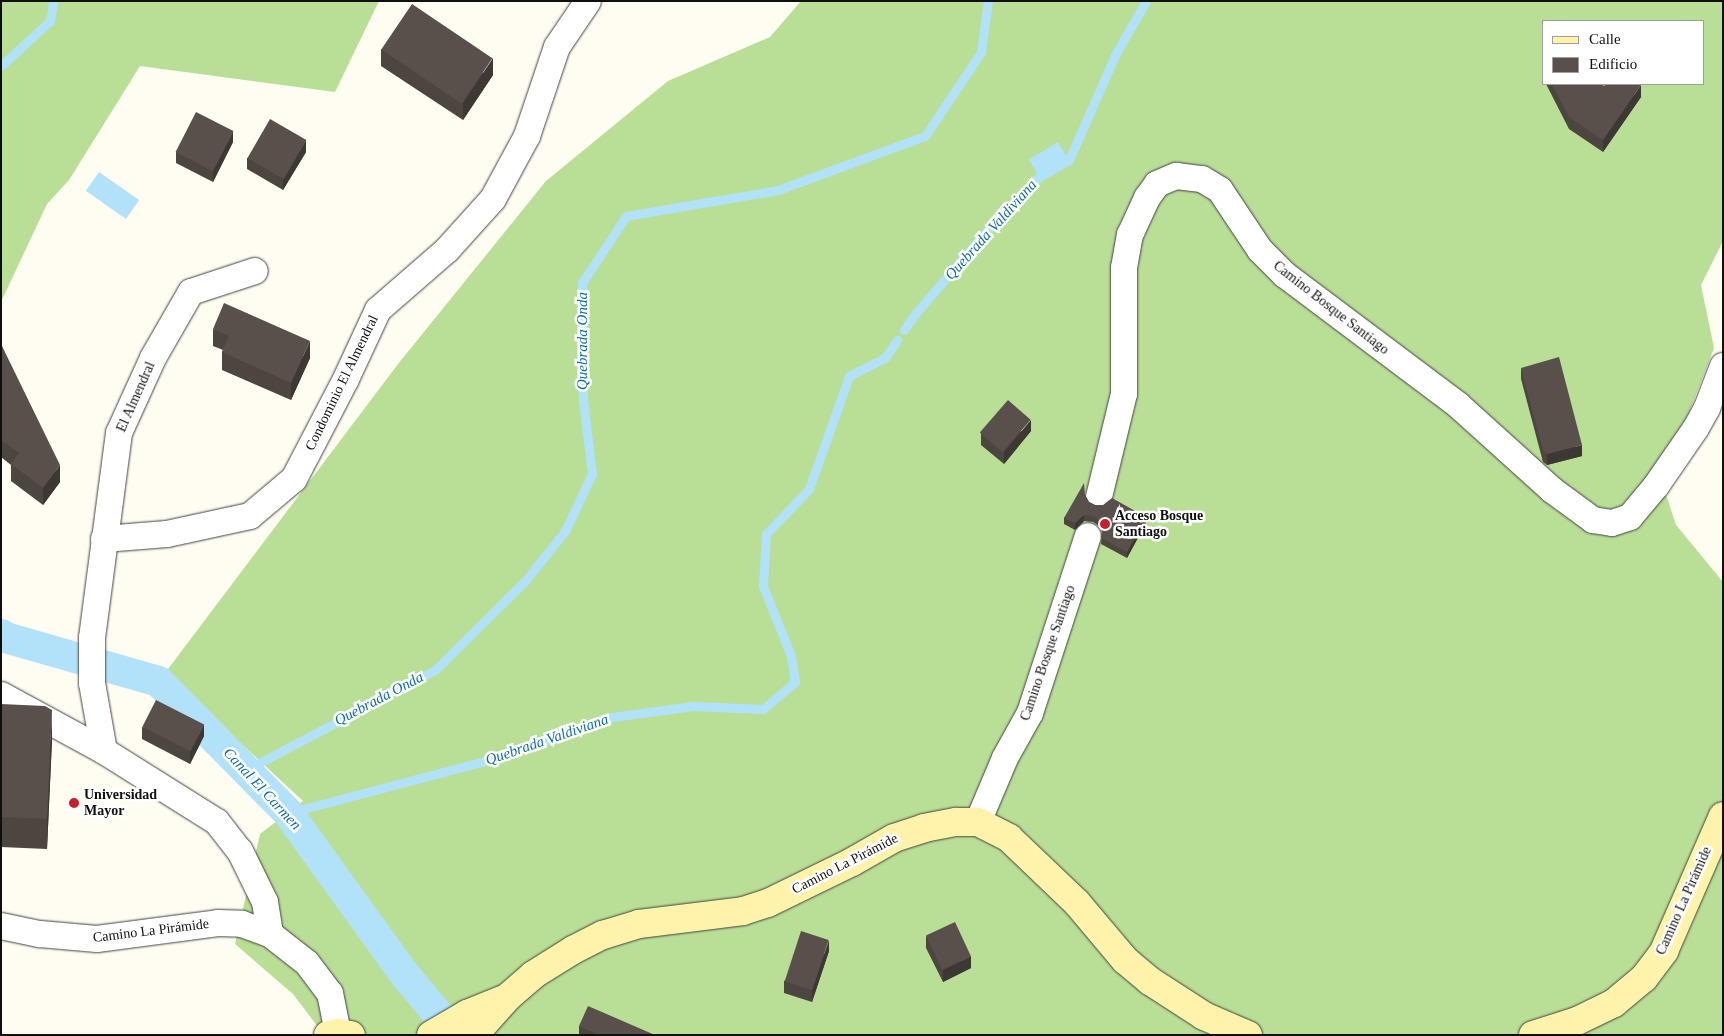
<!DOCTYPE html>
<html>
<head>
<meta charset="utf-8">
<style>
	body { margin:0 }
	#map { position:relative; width:1724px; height:1036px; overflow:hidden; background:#fffcf1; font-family:Georgia,serif }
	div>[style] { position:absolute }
	.forest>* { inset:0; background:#b9df96 }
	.water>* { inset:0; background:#b2e2fa; transform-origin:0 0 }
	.stream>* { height:9px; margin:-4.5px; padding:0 4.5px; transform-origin:4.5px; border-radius:4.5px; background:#b2e2fa }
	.canal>* { height:31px; margin:-15.5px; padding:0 15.5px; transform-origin:15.5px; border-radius:15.5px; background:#b2e2fa }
	.roads { filter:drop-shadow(0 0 1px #424242) drop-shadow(0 0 1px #424242) }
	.street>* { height:26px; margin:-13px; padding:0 13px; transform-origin:13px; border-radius:13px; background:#fff }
	.secondary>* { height:28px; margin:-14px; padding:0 14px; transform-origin:14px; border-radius:14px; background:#fff3ac }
	.wall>* { inset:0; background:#4d4540 }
	.shaded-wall>* { inset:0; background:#3e3834 }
	.building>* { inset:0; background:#59504b; transform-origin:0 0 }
	.dots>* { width:14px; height:14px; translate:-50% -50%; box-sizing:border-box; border:2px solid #fff; border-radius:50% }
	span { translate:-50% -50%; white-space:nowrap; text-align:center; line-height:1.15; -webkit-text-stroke:5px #fff; paint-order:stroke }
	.street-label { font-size:14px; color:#0f0f0f }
	.poi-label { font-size:14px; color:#0f0f0f; font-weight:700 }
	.left { translate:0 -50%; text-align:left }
	.water-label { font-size:15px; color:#0f6caa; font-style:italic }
	.frame { position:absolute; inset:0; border:2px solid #0f0f0f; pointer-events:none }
	.legend { position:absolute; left:1542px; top:20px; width:162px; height:65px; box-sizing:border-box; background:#fff; border:1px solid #9f9f9f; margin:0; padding:6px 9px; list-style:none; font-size:15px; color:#0f0f0f }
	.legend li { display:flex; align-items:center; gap:10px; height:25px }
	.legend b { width:25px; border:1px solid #9f9f9f }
</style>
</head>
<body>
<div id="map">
	<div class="forest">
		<div style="clip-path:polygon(1px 1px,379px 1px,335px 92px,140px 66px,69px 180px,47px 204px,1px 302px)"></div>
		<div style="clip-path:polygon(evenodd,801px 1px,1723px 1px,1723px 241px,1701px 285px,1714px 348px,1687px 418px,1656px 464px,1676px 525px,1723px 582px,1723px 1035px,324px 1035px,293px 994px,235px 944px,260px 834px,303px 801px,165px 673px,398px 364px,546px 181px,668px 81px,770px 37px,801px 1px,1543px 21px,1703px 21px,1703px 84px,1543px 84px,1543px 21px)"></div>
	</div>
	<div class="water">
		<div style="left:1058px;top:142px;width:21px;height:34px;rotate:59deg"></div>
		<div style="left:99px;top:172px;width:49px;height:23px;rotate:35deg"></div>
	</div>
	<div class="stream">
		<div style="left:1px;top:66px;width:67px;rotate:-42.6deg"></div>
		<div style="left:50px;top:21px;width:20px;rotate:-81deg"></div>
		<div style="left:904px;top:330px;width:19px;rotate:-55deg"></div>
		<div style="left:915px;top:314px;width:104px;rotate:-49.3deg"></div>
		<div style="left:983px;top:235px;width:81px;rotate:-46deg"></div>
		<div style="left:1039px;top:177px;width:34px;rotate:-30deg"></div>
		<div style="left:1069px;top:160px;width:115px;rotate:-66.3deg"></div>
		<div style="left:1115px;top:55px;width:62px;rotate:-60.1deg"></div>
		<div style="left:246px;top:770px;width:214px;rotate:-27.9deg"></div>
		<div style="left:435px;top:670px;width:127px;rotate:-44.7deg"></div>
		<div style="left:525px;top:581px;width:64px;rotate:-51.3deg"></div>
		<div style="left:565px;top:531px;width:63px;rotate:-64.7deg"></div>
		<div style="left:592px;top:474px;width:75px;rotate:-96.9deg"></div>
		<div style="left:583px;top:400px;width:59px;rotate:-91.9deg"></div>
		<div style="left:581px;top:341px;width:58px;rotate:-89deg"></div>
		<div style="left:582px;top:283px;width:80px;rotate:-56.7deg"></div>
		<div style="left:626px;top:216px;width:154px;rotate:-9.7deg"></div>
		<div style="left:778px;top:190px;width:157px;rotate:-20.2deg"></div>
		<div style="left:925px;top:136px;width:101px;rotate:-56.3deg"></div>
		<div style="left:981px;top:52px;width:51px;rotate:-82.2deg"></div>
		<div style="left:288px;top:813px;width:227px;rotate:-14.8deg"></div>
		<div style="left:507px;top:755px;width:105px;rotate:-20.7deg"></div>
		<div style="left:605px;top:718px;width:89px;rotate:-7.8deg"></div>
		<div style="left:693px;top:706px;width:70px;rotate:2.5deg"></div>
		<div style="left:763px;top:709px;width:42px;rotate:-40.2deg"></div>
		<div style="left:795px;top:682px;width:26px;rotate:-99deg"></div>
		<div style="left:791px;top:656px;width:75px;rotate:-111.8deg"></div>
		<div style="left:763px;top:586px;width:52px;rotate:-86.7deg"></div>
		<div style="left:766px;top:534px;width:62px;rotate:-46.3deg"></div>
		<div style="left:809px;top:489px;width:120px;rotate:-70.5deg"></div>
		<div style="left:849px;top:376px;width:40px;rotate:-26.6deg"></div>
		<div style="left:885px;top:358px;width:22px;rotate:-56deg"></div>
	</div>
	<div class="canal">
		<div style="left:1px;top:634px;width:5px;rotate:37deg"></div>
		<div style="left:5px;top:637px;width:159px;rotate:16deg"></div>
		<div style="left:158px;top:681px;width:185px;rotate:45.4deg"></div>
		<div style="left:288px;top:813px;width:200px;rotate:54.2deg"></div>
		<div style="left:405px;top:975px;width:78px;rotate:50.2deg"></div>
	</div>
	<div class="roads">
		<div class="street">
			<div style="left:1099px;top:497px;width:106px;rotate:-76.4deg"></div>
			<div style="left:1124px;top:394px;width:126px;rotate:-90deg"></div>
			<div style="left:1124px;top:268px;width:34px;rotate:-80deg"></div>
			<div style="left:1130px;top:235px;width:41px;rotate:-65.3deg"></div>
			<div style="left:1147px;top:198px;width:17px;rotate:-54deg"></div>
			<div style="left:1157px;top:184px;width:21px;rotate:-23deg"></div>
			<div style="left:1176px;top:176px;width:26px;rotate:7deg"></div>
			<div style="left:1202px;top:179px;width:21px;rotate:31deg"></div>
			<div style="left:1220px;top:190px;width:72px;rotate:56.3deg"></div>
			<div style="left:1260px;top:250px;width:35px;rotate:45deg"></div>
			<div style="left:1285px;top:275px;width:216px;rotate:36.9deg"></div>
			<div style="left:1458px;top:405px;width:127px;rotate:42.1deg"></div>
			<div style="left:1552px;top:490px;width:51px;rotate:36.2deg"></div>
			<div style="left:1593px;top:520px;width:19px;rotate:9deg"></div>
			<div style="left:1612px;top:523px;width:19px;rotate:-18deg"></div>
			<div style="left:1630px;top:517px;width:40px;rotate:-50deg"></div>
			<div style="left:1656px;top:486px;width:70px;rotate:-55.4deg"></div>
			<div style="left:1696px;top:428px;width:23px;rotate:-61deg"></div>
			<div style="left:1707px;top:408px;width:45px;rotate:-69.1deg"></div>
			<div style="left:104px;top:539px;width:63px;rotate:-4.5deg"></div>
			<div style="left:167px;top:534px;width:85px;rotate:-12.2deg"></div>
			<div style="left:250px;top:516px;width:57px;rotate:-40.1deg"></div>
			<div style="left:294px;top:479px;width:113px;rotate:-62.5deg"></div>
			<div style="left:346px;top:379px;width:76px;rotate:-65.1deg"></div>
			<div style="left:378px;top:310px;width:91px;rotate:-41deg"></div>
			<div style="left:447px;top:250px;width:69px;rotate:-48deg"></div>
			<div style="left:493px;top:199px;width:72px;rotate:-61.6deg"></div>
			<div style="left:527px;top:136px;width:94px;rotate:-71.4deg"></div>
			<div style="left:557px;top:47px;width:55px;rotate:-56deg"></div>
			<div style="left:1px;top:695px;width:117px;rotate:28.5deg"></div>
			<div style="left:104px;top:751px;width:133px;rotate:32.1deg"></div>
			<div style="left:217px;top:822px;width:37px;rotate:52deg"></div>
			<div style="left:240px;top:851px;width:57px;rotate:63.9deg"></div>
			<div style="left:265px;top:902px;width:32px;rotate:81deg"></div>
			<div style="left:104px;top:751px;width:69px;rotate:-100deg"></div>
			<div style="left:92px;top:683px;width:45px;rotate:-90deg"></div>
			<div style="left:92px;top:638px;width:207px;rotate:-82.5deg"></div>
			<div style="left:119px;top:433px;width:82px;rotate:-65.6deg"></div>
			<div style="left:153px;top:358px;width:76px;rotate:-60.1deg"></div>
			<div style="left:191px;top:292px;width:67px;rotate:-18.2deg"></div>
			<div style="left:978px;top:822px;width:69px;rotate:-67.1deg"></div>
			<div style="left:1005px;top:758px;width:51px;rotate:-60.9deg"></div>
			<div style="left:1030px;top:713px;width:186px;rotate:-71.9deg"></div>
			<div style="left:1px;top:926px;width:40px;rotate:12deg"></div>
			<div style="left:40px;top:934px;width:57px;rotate:5deg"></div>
			<div style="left:97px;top:939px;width:122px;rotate:-7.5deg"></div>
			<div style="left:218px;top:923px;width:24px;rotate:2deg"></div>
			<div style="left:242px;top:924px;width:30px;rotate:20deg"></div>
			<div style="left:270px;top:934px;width:47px;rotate:38.1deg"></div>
			<div style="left:307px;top:963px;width:38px;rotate:53deg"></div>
			<div style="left:330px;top:993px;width:41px;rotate:78.7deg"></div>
		</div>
		<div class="secondary">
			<div style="left:328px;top:1035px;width:10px;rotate:-11deg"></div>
			<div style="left:338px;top:1033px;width:13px;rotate:9deg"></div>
			<div style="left:431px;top:1035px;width:42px;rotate:-30.3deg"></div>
			<div style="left:467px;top:1014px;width:38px;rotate:-22deg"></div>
			<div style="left:474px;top:1035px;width:51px;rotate:-48.2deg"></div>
			<div style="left:508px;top:997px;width:33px;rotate:-41deg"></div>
			<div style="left:533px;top:975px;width:47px;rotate:-32deg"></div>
			<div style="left:573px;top:950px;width:34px;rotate:-27deg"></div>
			<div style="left:603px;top:935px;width:38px;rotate:-17deg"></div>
			<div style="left:639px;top:924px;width:105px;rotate:-7.1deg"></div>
			<div style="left:743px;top:911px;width:26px;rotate:-18deg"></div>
			<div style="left:768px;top:903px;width:93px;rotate:-26deg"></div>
			<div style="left:852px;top:862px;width:48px;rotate:-29.7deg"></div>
			<div style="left:894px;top:838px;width:32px;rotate:-18deg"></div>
			<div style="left:924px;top:828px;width:33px;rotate:-11deg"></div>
			<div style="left:956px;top:822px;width:22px"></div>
			<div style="left:978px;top:822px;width:35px;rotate:27deg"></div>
			<div style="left:1009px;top:838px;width:94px;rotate:43.7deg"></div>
			<div style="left:1077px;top:903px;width:75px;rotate:49.9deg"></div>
			<div style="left:1125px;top:960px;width:33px;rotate:40deg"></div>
			<div style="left:1150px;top:981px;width:64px;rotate:32.9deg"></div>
			<div style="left:1204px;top:1016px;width:48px;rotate:23.4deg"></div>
			<div style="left:1533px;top:1035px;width:46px;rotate:-17.7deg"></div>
			<div style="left:1577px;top:1021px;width:41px;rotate:-25.9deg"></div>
			<div style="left:1614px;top:1003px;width:39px;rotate:-40deg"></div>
			<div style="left:1644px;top:978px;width:34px;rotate:-53deg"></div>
			<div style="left:1664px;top:951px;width:147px;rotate:-66.4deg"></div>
		</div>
	</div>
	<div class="wall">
		<div style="clip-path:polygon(381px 49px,493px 75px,463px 120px,381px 66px)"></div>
		<div style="clip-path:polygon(1546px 84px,1602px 84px,1603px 86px,1641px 97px,1603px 152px,1569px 129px)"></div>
		<div style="clip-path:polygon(233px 142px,213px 182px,176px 163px,176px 152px)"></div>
		<div style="clip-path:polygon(306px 152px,283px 190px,247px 169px,247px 158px)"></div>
		<div style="clip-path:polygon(213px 329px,310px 358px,291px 400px,222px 370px,222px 352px,223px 350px,213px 346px)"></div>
		<div style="clip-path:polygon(1px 344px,60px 482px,43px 505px,11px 481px,11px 465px,1px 457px)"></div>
		<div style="clip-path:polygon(1521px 368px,1582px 456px,1547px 465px,1543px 462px,1521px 379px)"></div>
		<div style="clip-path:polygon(1031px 431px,1004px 464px,981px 445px,981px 433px)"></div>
		<div style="clip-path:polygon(1085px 495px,1089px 502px,1095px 505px,1146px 523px,1127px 558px,1101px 544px,1102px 531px,1099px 526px,1093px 522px,1084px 521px,1075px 530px,1064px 524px,1064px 518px)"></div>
		<div style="clip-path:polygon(1px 704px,52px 740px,47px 849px,1px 847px)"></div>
		<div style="clip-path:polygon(142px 727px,204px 736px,190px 764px,142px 739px)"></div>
		<div style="clip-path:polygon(926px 936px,971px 968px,943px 982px,926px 948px)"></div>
		<div style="clip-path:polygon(829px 951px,812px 1002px,784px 993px,784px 981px)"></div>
		<div style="clip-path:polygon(579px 1026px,655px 1035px,579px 1035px)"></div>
	</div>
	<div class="shaded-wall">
		<div style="clip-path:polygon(493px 58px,493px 75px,463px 120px,463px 103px)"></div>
		<div style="clip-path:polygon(1641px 85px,1641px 97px,1603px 152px,1603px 140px)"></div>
		<div style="clip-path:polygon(233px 131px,233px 142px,213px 182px,213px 170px)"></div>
		<div style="clip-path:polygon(306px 140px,306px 152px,283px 190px,283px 179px)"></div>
		<div style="clip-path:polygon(310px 341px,310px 358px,291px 400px,291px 383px)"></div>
		<div style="clip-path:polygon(1031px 420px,1031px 431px,1004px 464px,1004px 452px)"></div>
		<div style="clip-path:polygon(1582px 445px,1582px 456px,1547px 465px,1547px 454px)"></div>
		<div style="clip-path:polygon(60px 465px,60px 482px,43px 505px,43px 488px)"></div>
		<div style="clip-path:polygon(1084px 515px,1084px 521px,1075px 530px,1075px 523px)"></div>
		<div style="clip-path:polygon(1146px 517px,1146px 523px,1127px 558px,1127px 552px)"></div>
		<div style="clip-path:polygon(52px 710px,52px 740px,47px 849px,47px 819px)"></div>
		<div style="clip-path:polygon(204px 724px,204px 736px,190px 764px,190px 752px)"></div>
		<div style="clip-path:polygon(829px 940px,829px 951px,812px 1002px,812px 990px)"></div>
		<div style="clip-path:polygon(971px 956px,971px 968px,943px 982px,943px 970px)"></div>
	</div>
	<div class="building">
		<div style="left:412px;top:4px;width:97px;height:55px;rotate:34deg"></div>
		<div style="clip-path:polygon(1552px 84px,1602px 84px,1603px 86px,1608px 84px,1641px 84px,1641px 85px,1603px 140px,1569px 117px)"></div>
		<div style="left:196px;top:112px;width:42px;height:45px;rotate:27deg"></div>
		<div style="left:270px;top:119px;width:42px;height:45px;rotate:30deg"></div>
		<div style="clip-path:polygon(224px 303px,310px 341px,291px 383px,222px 352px,229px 336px,213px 329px)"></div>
		<div style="clip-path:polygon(1px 344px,60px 465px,43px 488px,11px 464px,19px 453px,1px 440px)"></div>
		<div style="clip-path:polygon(1559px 357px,1582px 445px,1547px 454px,1543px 450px,1521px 368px)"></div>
		<div style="left:1008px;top:400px;width:30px;height:43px;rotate:41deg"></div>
		<div style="clip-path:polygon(1084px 483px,1085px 495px,1089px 502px,1095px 505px,1103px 505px,1112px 498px,1146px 517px,1127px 552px,1101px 538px,1103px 526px,1099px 520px,1093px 516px,1084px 515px,1075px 523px,1064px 518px)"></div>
		<div style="left:156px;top:700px;width:54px;height:30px;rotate:27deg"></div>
		<div style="clip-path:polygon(1px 704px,45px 706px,52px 710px,47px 819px,1px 817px)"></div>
		<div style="left:955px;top:922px;width:38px;height:32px;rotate:65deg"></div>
		<div style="left:801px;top:931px;width:29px;height:53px;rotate:18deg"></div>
		<div style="clip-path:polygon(588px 1006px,655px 1035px,599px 1035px,579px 1026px)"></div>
	</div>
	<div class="dots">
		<div style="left:1105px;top:524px;background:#c91d2b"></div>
		<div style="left:74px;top:803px;background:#c91d2b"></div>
	</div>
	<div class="street-label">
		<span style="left:1331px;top:308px;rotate:38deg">Camino Bosque Santiago</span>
		<span style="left:342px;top:383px;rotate:-64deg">Condominio El Almendral</span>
		<span style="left:136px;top:397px;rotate:-66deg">El Almendral</span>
		<span style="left:1048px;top:653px;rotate:-71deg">Camino Bosque Santiago</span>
		<span style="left:845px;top:864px;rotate:-27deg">Camino La Pirámide</span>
		<span style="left:1684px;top:901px;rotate:-66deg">Camino La Pirámide</span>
		<span style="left:151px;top:931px;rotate:-7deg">Camino La Pirámide</span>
	</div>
	<div class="poi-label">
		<span class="left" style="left:1115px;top:524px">Acceso Bosque<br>Santiago</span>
		<span class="left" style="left:84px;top:803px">Universidad<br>Mayor</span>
	</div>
	<div class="water-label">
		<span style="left:991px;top:230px;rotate:-48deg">Quebrada Valdiviana</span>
		<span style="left:583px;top:341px;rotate:-90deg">Quebrada Onda</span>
		<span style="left:379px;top:699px;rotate:-28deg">Quebrada Onda</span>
		<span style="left:547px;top:740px;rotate:-19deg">Quebrada Valdiviana</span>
		<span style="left:262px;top:789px;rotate:47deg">Canal El Carmen</span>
	</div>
	<div class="frame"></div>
	<ul class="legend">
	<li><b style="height:6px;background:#fff3ac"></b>Calle</li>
	<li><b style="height:14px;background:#59504b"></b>Edificio</li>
	</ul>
</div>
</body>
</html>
